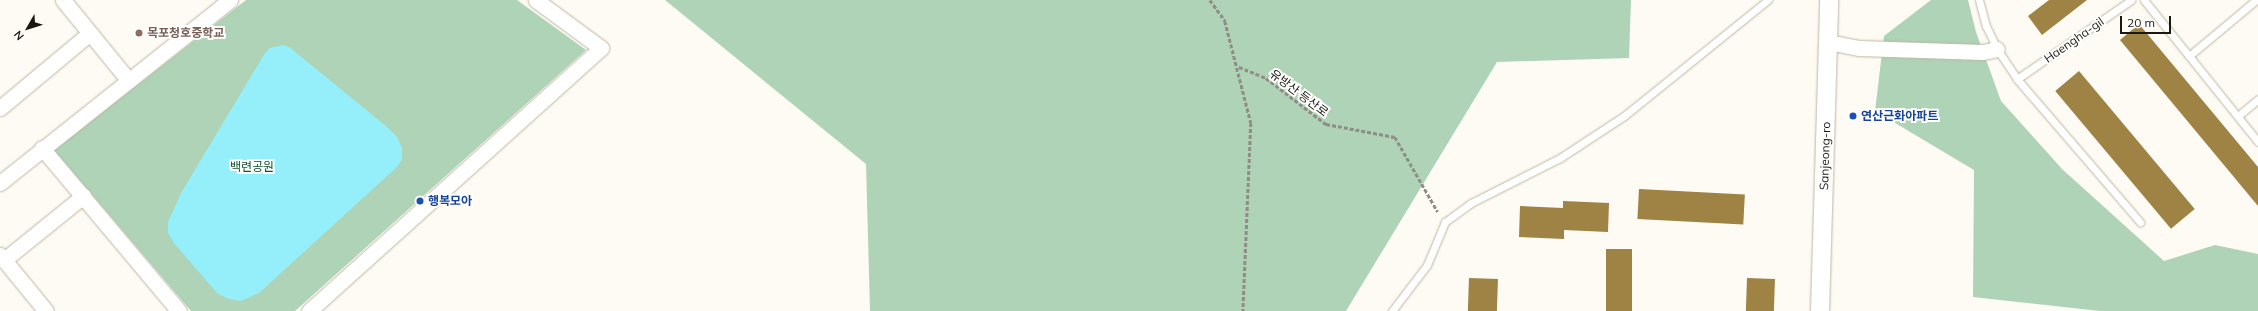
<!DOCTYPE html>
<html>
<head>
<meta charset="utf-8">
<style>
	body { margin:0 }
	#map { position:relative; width:2258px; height:311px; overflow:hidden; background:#fefbf4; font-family:Mulish,"Noto Sans KR",sans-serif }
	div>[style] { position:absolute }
	.green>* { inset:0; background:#aed3b6 }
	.water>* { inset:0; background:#94effb }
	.building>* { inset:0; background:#9e8344; transform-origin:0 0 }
	.path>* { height:2.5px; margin-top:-1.25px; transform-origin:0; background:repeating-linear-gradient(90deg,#908d86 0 4px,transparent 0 6px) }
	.roads { filter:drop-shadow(0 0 1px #bfb7a5) drop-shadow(0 0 1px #bfb7a5) }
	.service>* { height:7px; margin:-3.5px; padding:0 3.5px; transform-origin:3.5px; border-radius:3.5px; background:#fff }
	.minor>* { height:15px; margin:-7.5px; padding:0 7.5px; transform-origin:7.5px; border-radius:7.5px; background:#fff }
	.tertiary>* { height:18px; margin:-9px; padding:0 9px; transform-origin:9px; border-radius:9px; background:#fff }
	.dots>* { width:11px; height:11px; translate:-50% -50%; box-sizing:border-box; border:2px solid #fff; border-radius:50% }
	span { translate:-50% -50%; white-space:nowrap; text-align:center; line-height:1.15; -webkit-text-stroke:4px #fff; paint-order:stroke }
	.education-label { font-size:12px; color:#785e54; font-weight:700 }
	.left { translate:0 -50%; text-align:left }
	.street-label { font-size:12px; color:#1b1811 }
	.transit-label { font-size:12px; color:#164399; font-weight:700 }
	.park-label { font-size:12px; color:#11532a }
	.north { position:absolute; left:8px; top:8px; width:40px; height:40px; -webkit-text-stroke:3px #fff; paint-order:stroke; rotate:231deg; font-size:11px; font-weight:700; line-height:16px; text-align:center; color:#1b1811 }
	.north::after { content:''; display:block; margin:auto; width:14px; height:18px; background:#1b1811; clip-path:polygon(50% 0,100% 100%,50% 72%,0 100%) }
	.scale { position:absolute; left:2120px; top:16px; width:51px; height:18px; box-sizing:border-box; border:2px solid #1b1811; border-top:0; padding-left:5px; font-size:12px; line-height:14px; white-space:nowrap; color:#1b1811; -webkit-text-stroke:3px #fff; paint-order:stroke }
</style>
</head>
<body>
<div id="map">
	<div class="green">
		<div style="clip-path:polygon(246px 0,517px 0,586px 50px,295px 311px,191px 311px,54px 150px)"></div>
		<div style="clip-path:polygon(665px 0,1631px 0,1629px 58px,1497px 62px,1346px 311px,870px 311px,866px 164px)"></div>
		<div style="clip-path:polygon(1931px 0,1968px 0,1976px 32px,2001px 101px,2062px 169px,2164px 261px,2215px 245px,2258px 254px,2258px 311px,2100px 311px,1973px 297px,1974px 170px,1875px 111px,1884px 36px)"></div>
	</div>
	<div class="water">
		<div style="clip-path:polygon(283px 45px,289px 47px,386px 126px,397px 137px,402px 148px,402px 159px,398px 166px,259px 293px,241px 301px,229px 299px,217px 293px,174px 243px,168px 233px,168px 222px,181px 193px,265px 53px,270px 48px)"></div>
	</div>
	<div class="building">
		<div style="clip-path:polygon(2049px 0,2087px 0,2042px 35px,2028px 16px)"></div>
		<div style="clip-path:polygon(2139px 24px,2258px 167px,2258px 206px,2120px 40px)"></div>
		<div style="left:2079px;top:71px;width:180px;height:31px;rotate:50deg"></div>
		<div style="left:1639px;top:189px;width:106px;height:30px;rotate:3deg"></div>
		<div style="clip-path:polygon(1563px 201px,1609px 203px,1608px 232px,1564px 230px,1564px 239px,1519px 237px,1520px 206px,1563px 208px)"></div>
		<div style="left:1606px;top:249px;width:26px;height:62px"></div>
		<div style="left:1469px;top:278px;width:29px;height:33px;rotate:2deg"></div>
		<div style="left:1747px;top:278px;width:28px;height:33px;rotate:2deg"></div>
	</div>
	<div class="path">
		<div style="left:1210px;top:0;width:26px;rotate:54deg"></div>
		<div style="left:1225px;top:21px;width:105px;rotate:75.7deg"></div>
		<div style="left:1251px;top:123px;width:188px;rotate:92.4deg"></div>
		<div style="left:1239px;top:67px;width:29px;rotate:22deg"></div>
		<div style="left:1266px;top:78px;width:76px;rotate:37.5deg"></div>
		<div style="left:1326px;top:124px;width:70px;rotate:10.7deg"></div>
		<div style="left:1395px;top:137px;width:86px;rotate:60.2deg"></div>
	</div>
	<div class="roads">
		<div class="service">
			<div style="left:1979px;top:0;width:27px;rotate:75deg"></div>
			<div style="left:1986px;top:26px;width:25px;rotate:64deg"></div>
			<div style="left:1997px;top:49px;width:36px;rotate:56deg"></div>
			<div style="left:2017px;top:79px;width:189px;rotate:49.3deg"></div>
			<div style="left:2144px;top:0;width:182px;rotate:51.2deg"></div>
			<div style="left:2189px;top:56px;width:87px;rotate:-39.9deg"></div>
			<div style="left:2017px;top:79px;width:139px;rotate:-34.7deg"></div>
			<div style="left:2238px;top:116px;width:26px;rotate:-40deg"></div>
			<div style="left:1392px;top:311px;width:58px;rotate:-52.7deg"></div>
			<div style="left:1427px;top:265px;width:47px;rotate:-67.3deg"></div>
			<div style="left:1445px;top:222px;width:32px;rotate:-36deg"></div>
			<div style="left:1471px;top:203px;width:100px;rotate:-26.8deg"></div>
			<div style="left:1560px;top:158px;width:77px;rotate:-33.3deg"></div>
			<div style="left:1624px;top:116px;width:185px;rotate:-38.9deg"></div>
		</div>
		<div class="minor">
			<div style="left:63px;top:0;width:104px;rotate:50.8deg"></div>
			<div style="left:1828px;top:42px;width:32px;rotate:11deg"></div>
			<div style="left:1859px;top:48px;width:124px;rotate:1.8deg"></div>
			<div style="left:1983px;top:52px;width:14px;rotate:-12deg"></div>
			<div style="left:0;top:108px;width:117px;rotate:-39.8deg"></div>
			<div style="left:42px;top:148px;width:213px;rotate:50deg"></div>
			<div style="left:0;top:183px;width:294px;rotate:-38.5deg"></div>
			<div style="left:0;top:255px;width:72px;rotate:50.6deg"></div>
			<div style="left:4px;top:260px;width:102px;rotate:-39deg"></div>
			<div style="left:309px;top:311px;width:393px;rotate:-42deg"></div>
			<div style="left:601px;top:48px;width:81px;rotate:-143.6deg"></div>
		</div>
		<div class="tertiary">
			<div style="left:1820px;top:311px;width:311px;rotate:-88.3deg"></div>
		</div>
	</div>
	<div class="dots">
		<div style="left:139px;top:33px;background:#8d6e63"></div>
		<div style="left:1853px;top:116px;background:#1a4fb4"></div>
		<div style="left:420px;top:201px;background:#1a4fb4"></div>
	</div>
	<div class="education-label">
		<span class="left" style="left:147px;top:33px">목포청호중학교</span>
	</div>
	<div class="street-label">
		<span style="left:2074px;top:40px;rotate:-35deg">Haengha-gil</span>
		<span style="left:1299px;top:93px;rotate:37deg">유방산 등산로</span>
		<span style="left:1825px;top:156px;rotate:-88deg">Sanjeong-ro</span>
	</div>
	<div class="transit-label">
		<span class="left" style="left:1861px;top:116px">연산근화아파트</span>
		<span class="left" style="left:428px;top:201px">행복모아</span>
	</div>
	<div class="park-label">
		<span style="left:252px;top:167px">백련공원</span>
	</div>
	<div class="north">N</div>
	<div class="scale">20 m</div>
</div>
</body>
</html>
